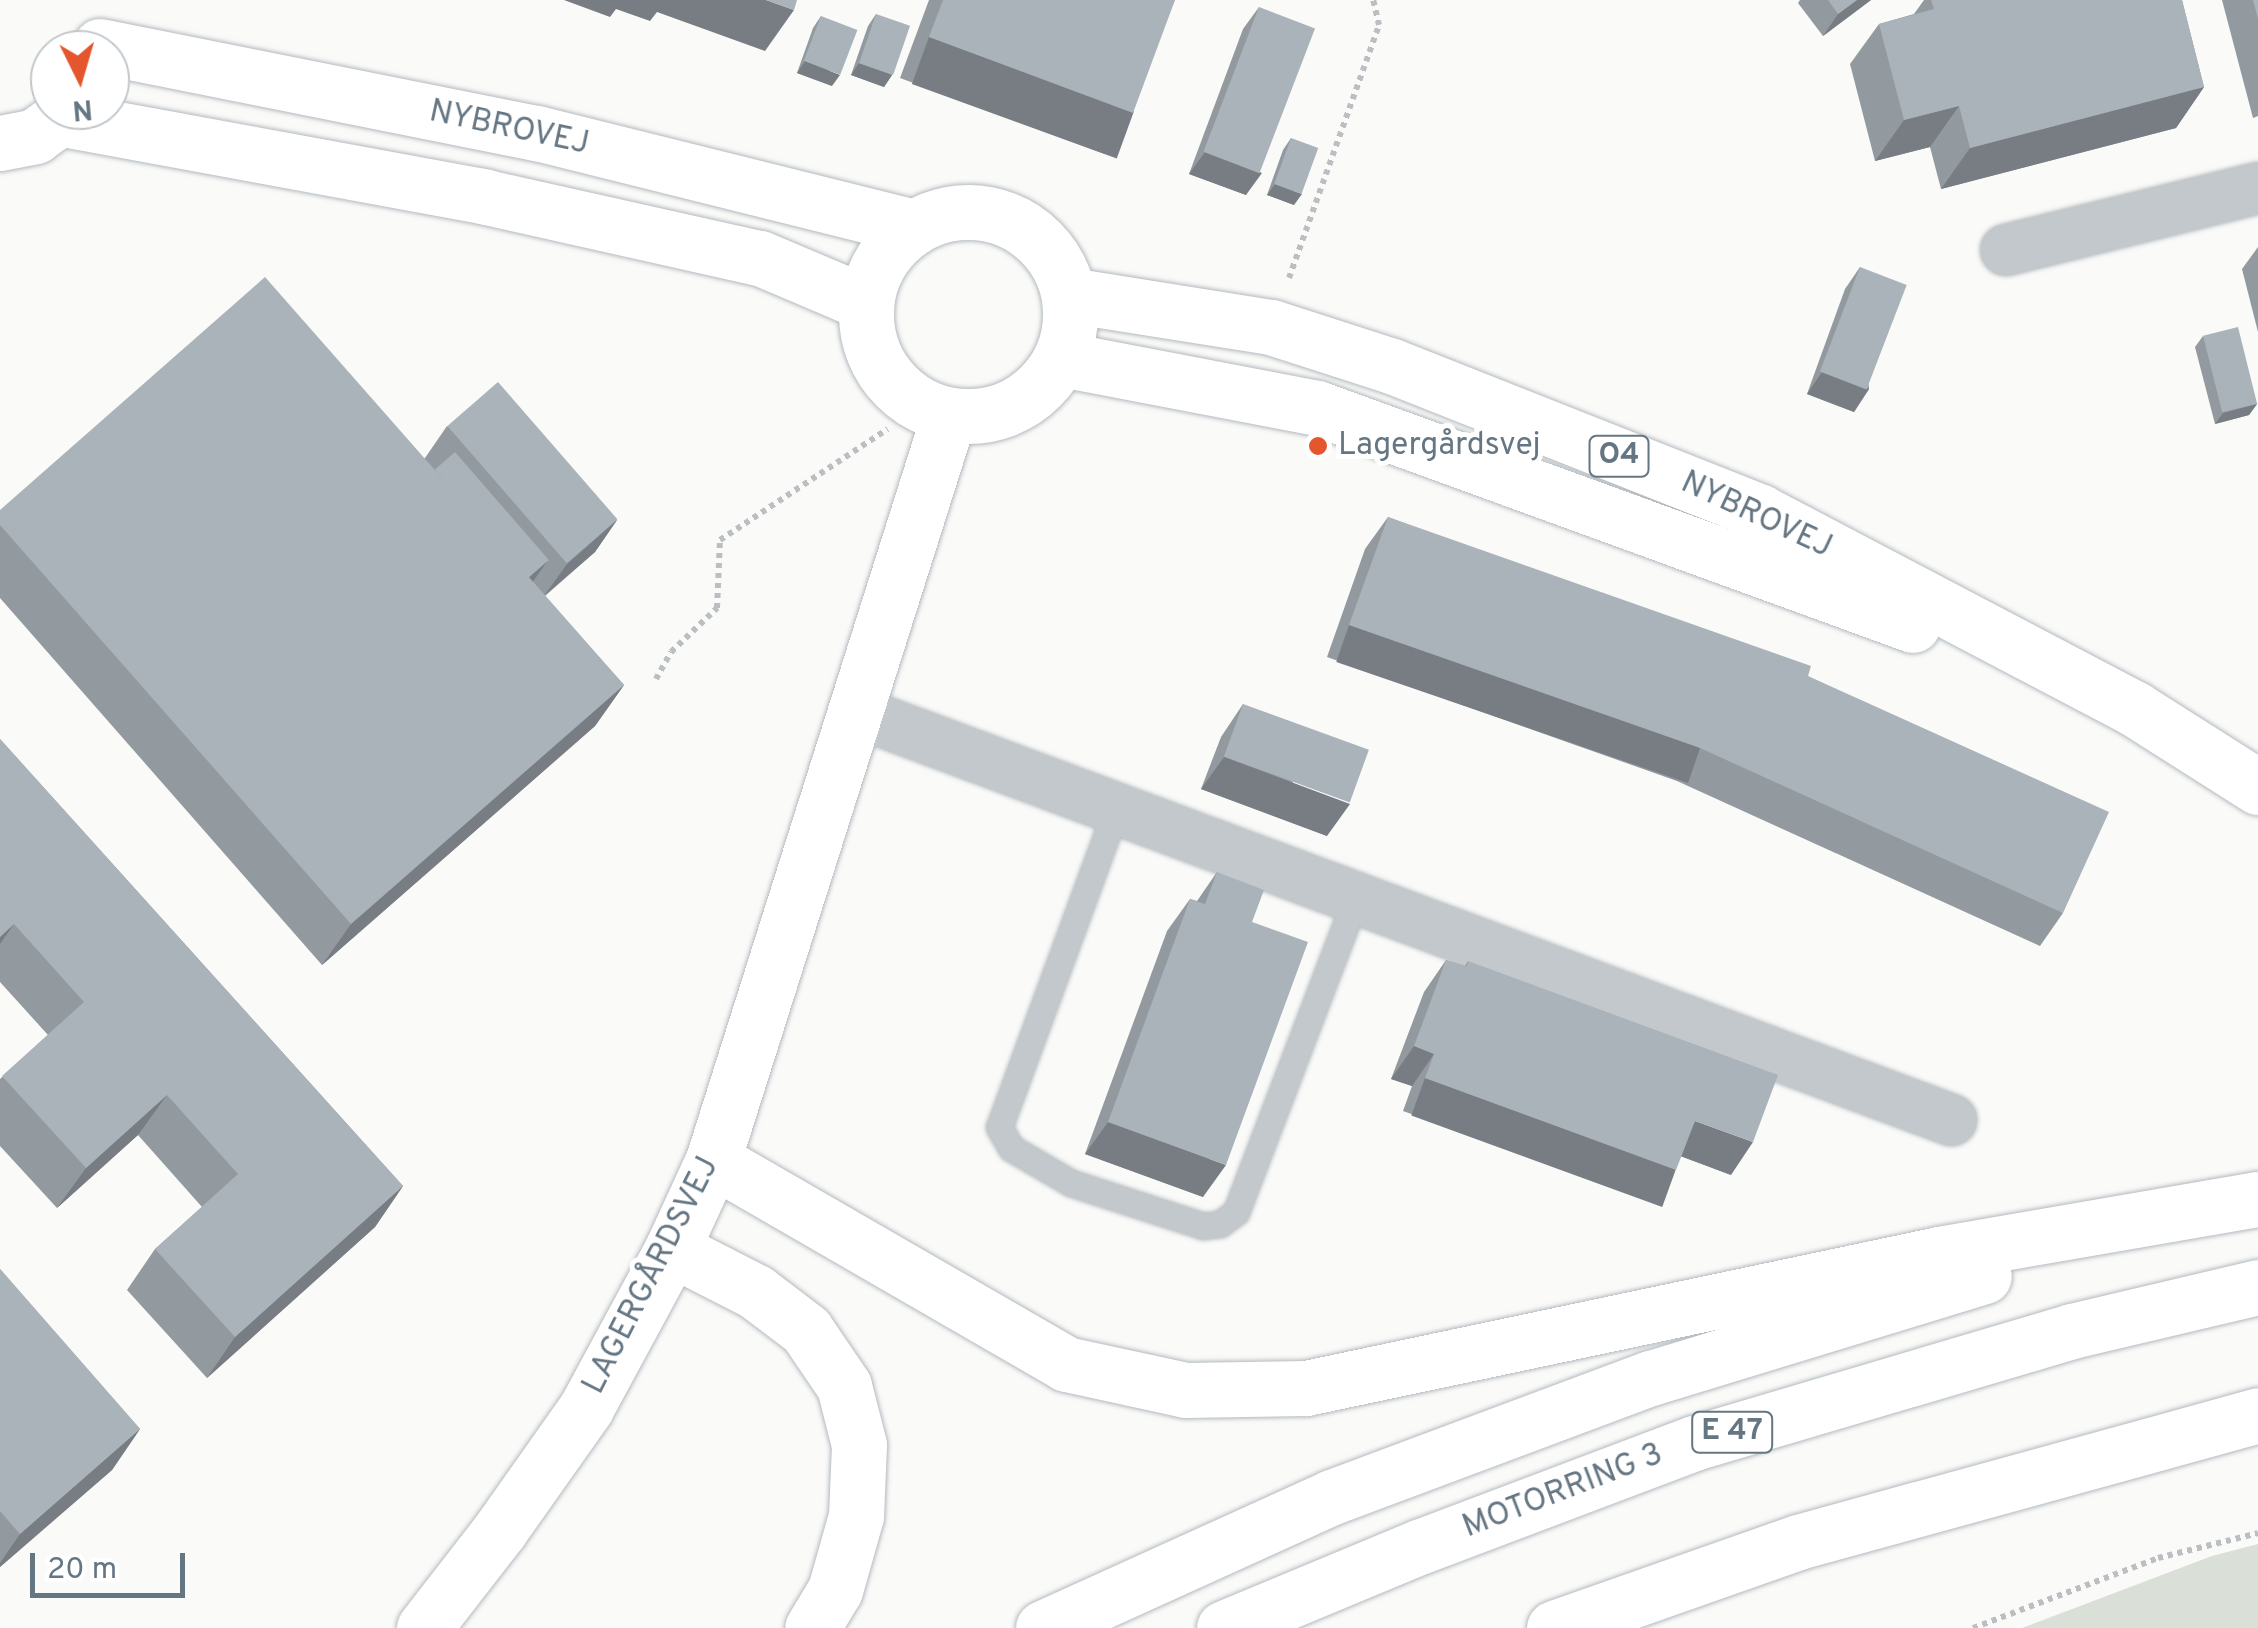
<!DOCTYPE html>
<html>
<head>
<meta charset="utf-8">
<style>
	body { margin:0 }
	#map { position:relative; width:2258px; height:1628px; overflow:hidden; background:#fafaf8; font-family:Overpass,sans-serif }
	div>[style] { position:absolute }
	.green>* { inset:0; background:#dadfd7 }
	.path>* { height:6px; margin-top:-3px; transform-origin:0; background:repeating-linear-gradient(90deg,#bbbfc2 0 5px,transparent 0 10px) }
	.roads { filter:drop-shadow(0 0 2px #b3babf) drop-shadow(0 0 2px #b3babf) }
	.lane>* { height:25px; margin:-12.5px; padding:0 12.5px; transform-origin:12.5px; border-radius:12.5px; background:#c3c8cc }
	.street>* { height:50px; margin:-25px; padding:0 25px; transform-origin:25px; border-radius:25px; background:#c3c8cc }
	.secondary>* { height:55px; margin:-27.5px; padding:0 27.5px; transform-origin:27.5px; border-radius:27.5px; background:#fff }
	.secondary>.ring { margin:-27.5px; padding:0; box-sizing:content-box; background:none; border:55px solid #fff; border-radius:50% }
	.primary>* { height:55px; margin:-27.5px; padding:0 27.5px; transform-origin:27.5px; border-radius:27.5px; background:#fff }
	.highway>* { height:55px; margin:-27.5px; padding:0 27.5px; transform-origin:27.5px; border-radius:27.5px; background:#fff }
	.wall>* { inset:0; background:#929a9f }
	.shaded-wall>* { inset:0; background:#777d82; transform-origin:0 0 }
	.building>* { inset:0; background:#aab3b9; transform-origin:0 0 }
	.dots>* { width:28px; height:28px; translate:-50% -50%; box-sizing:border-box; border:5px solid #fff; border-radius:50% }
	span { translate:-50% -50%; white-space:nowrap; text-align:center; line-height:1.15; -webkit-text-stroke:10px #fff; paint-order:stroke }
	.shield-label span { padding:2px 8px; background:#fff; border:2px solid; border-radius:8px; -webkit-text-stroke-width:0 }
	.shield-label { font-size:30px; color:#657683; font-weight:700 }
	.street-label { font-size:32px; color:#657683 }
	.poi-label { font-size:32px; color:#657683 }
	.left { translate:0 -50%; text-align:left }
	.north { position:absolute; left:30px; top:30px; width:100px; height:100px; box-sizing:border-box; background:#fff; border:2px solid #c1c8cd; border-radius:50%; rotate:175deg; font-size:28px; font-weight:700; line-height:40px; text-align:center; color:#657683 }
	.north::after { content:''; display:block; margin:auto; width:35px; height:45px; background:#e4572e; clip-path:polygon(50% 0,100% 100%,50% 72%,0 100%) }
	.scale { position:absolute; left:30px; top:1553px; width:155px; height:45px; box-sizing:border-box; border:5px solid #657683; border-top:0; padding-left:12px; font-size:30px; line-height:35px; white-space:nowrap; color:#657683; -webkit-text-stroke:8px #fff; paint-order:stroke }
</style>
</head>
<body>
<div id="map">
	<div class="green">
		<div style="clip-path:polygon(2258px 1544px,2258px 1628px,2022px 1628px,2212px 1556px)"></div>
	</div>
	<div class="path">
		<div style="left:1289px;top:278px;width:269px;rotate:-70.4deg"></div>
		<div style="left:1379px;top:25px;width:26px;rotate:-103deg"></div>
		<div style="left:656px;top:679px;width:31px;rotate:-61deg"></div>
		<div style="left:671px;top:652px;width:64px;rotate:-43.7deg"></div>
		<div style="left:717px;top:608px;width:68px;rotate:-87.5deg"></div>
		<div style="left:720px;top:540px;width:201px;rotate:-33.5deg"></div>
		<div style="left:1973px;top:1628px;width:198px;rotate:-20.7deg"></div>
		<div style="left:2158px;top:1558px;width:103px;rotate:-14deg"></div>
	</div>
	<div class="roads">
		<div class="lane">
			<div style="left:1117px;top:807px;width:341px;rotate:110.2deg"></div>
			<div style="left:999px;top:1127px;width:24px;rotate:60deg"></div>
			<div style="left:1011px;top:1148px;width:69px;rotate:30.3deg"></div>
			<div style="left:1071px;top:1183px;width:139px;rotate:18deg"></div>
			<div style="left:1203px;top:1226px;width:17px;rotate:-7deg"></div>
			<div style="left:1220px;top:1224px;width:20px;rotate:-37deg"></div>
			<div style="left:1236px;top:1212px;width:337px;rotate:-69.1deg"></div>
		</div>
		<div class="street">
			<div style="left:2006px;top:250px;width:260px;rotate:-13.8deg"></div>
			<div style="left:857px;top:712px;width:1168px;rotate:20.45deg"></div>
		</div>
		<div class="secondary">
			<div style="left:100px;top:46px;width:446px;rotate:11.3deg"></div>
			<div style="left:537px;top:133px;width:389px;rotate:14deg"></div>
			<div style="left:63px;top:119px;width:430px;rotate:10.4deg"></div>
			<div style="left:486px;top:197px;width:281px;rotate:12.6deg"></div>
			<div style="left:760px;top:258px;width:115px;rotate:23deg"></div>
			<div style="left:0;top:143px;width:36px;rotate:-11deg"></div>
			<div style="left:35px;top:136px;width:44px;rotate:-35.8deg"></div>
			<div class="ring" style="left:866px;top:212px;width:149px;height:149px"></div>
			<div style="left:424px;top:1628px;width:124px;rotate:-52.2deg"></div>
			<div style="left:500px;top:1530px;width:149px;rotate:-54.8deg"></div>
			<div style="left:586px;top:1408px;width:181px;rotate:-61.6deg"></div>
			<div style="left:672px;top:1249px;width:98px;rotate:-65.3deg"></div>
			<div style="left:713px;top:1160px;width:781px;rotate:-72.42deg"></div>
		</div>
		<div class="primary">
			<div style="left:1069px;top:295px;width:205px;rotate:9deg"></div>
			<div style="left:1271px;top:327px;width:127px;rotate:17.9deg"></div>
			<div style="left:1392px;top:366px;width:396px;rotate:21.6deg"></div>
			<div style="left:1760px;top:512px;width:424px;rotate:27.7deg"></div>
			<div style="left:2135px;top:709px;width:146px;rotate:32.4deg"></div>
			<div style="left:1061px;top:359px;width:261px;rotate:10.8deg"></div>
			<div style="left:1317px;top:408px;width:634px;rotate:20.01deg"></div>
		</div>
		<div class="highway">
			<div style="left:713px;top:1160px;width:408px;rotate:30deg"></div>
			<div style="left:1066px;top:1364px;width:122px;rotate:12.3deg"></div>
			<div style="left:1185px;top:1390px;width:121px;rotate:-0.9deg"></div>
			<div style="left:1306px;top:1388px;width:647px;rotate:-11.95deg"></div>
			<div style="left:1939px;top:1254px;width:324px;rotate:-9.8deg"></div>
			<div style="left:672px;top:1249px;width:94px;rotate:27.1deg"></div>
			<div style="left:756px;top:1292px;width:63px;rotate:37.2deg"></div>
			<div style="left:806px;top:1330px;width:68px;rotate:55.8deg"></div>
			<div style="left:844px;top:1386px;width:61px;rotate:75.7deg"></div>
			<div style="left:859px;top:1445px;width:71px;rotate:92.4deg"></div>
			<div style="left:856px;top:1516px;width:77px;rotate:105.8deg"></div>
			<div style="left:835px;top:1590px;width:44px;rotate:121.2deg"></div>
			<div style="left:1043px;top:1628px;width:317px;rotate:-24.4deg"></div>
			<div style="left:1332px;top:1497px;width:340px;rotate:-20.5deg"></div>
			<div style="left:1651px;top:1378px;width:348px;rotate:-17deg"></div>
			<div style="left:1224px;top:1628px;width:211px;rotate:-22.6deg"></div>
			<div style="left:1419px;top:1547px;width:294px;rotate:-20.7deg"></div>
			<div style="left:1694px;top:1443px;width:394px;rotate:-16.5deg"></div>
			<div style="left:2072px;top:1331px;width:191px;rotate:-13.3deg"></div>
			<div style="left:1554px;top:1628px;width:259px;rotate:-19.4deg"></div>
			<div style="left:1798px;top:1542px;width:477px;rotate:-15.4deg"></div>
		</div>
	</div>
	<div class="wall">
		<div style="clip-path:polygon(929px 0,1175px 0,1105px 154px,900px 78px)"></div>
		<div style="clip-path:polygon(1800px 0,1871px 0,1823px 36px,1798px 3px)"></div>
		<div style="clip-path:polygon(1924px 0,2182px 0,2204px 87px,2176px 128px,1941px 189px,1930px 147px,1875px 161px,1850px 64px,1879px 24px,1914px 14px)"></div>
		<div style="clip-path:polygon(2222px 0,2258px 0,2258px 116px,2253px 118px)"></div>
		<div style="clip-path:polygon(1259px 7px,1246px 195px,1189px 174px,1243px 29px)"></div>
		<div style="clip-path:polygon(876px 14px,892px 75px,884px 87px,851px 75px,868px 26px)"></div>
		<div style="clip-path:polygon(821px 16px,832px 86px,797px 73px,813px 28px)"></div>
		<div style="clip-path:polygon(1291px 138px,1294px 205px,1267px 195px,1283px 150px)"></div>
		<div style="clip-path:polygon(2258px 247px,2258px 332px,2242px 269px)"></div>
		<div style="clip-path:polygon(1860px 267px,1869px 389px,1854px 412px,1807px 394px,1845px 289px)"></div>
		<div style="clip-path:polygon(2203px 336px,2257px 404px,2249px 415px,2215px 424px,2195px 347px)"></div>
		<div style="clip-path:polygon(447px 426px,617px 520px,595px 552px,545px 596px,624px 685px,595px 726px,322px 965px,0 598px,0 510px,425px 458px)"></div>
		<div style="clip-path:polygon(1388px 517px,1808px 676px,2063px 913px,2040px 946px,1677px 781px,1327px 657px,1365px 549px)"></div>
		<div style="clip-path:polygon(1243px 704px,1327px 836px,1201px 789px,1221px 737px)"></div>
		<div style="clip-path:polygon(0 739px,403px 1186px,375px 1227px,207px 1378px,127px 1290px,155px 1249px,202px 1207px,138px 1135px,57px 1208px,0 1146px,0 1079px,48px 1035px,0 982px)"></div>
		<div style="clip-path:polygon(1217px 872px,1252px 922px,1203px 1197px,1085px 1154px,1167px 931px,1190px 899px,1197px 901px)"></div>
		<div style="clip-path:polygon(1446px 960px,1465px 966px,1468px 961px,1731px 1175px,1681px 1156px,1654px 1202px,1403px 1111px,1412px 1086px,1391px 1079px,1424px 992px)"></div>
		<div style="clip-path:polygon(0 1269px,140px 1429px,112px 1470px,0 1567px)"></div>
	</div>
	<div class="shaded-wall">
		<div style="clip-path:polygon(564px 0,766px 0,794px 10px,765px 51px,657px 12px,650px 21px,616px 9px,610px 17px)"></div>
		<div style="clip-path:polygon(1857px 0,1871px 0,1823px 36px,1838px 14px)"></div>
		<div style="left:929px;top:37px;width:218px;height:50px;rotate:20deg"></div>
		<div style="clip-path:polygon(805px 61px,840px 75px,832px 86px,797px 73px)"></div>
		<div style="clip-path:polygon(859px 63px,892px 75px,884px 87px,851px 75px)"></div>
		<div style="clip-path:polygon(2204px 87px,2176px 128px,1941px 189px,1970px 148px)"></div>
		<div style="clip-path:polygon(1959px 106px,1930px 147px,1875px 161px,1904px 120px)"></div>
		<div style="clip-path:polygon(1205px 152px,1262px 173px,1246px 195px,1189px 174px)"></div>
		<div style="clip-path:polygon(1275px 184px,1302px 194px,1294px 205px,1267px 195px)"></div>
		<div style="clip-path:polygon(1822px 372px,1869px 389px,1854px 412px,1807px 394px)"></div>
		<div style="clip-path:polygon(2257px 404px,2249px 415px,2215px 424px,2223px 413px)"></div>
		<div style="clip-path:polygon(617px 520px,595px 552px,544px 596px,567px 564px)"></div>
		<div style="clip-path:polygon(548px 560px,532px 583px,511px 591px)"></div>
		<div style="left:1349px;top:625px;width:372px;height:39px;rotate:19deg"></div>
		<div style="clip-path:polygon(624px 685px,595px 726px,322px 965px,351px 924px)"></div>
		<div style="clip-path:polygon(1224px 757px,1350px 804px,1327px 836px,1201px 789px)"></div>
		<div style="clip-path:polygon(14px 924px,0 944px,0 937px)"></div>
		<div style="clip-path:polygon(1414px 1046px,1434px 1054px,1412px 1086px,1391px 1079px)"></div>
		<div style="left:1425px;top:1078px;width:267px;height:40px;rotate:20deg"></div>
		<div style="clip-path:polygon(167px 1095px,138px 1135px,57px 1208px,86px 1168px)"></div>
		<div style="clip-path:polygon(1695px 1121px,1753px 1142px,1731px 1175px,1672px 1153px)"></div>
		<div style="clip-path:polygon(1108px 1122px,1226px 1165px,1203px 1197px,1085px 1154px)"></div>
		<div style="clip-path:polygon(403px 1186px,375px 1227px,207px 1378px,235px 1337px)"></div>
		<div style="clip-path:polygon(140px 1429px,112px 1470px,0 1567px,0 1563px,20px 1534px)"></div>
	</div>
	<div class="building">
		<div style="clip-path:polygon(766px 0,797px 0,794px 10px)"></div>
		<div style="clip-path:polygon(943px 0,1175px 0,1133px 113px,929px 37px)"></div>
		<div style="clip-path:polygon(1828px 0,1857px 0,1838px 14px)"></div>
		<div style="clip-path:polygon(1931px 0,2182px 0,2204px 87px,1970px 148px,1959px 106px,1904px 120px,1879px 24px,1934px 9px)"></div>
		<div style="clip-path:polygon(2253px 0,2258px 0,2258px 19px)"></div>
		<div style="left:1259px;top:7px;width:60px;height:155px;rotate:21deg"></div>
		<div style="left:876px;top:14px;width:36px;height:52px;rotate:19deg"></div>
		<div style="left:821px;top:16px;width:39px;height:48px;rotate:21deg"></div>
		<div style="left:1291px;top:138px;width:29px;height:49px;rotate:20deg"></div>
		<div style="left:1860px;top:267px;width:50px;height:112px;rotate:21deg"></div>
		<div style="clip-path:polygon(265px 277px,624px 685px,351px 924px,0 525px,0 510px)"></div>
		<div style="left:2238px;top:327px;width:79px;height:36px;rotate:76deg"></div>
		<div style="left:498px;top:382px;width:182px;height:67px;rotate:49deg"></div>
		<div style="left:455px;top:452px;width:143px;height:27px;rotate:49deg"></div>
		<div style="clip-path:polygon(1388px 517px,1811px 666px,1808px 676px,2109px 812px,2063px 913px,1700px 748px,1349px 625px)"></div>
		<div style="left:1243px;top:704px;width:134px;height:56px;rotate:20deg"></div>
		<div style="clip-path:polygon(0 739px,403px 1186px,235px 1337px,155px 1249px,238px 1174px,167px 1095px,86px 1168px,2px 1076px,84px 1002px,14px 924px,0 937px)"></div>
		<div style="clip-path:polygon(1217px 872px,1264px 890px,1252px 922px,1308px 942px,1226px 1165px,1108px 1122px,1190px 899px,1205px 904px)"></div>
		<div style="clip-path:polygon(1446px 960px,1467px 966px,1468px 961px,1778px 1075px,1753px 1142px,1695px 1121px,1676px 1170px,1425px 1078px,1434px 1054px,1414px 1046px)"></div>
		<div style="clip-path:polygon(0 1269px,140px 1429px,20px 1534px,0 1511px)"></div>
	</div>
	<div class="dots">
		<div style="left:1318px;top:446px;background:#e4572e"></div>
	</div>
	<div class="shield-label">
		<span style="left:1619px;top:456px">O4</span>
		<span style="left:1732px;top:1432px">E 47</span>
	</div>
	<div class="street-label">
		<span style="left:509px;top:129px;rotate:12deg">NYBROVEJ</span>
		<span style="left:1756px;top:516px;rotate:25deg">NYBROVEJ</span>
		<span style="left:652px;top:1276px;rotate:-63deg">LAGERGÅRDSVEJ</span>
		<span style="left:1563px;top:1492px;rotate:-21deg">MOTORRING 3</span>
	</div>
	<div class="poi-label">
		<span class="left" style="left:1338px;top:446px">Lagergårdsvej</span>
	</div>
	<div class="north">N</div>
	<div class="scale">20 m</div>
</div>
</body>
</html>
